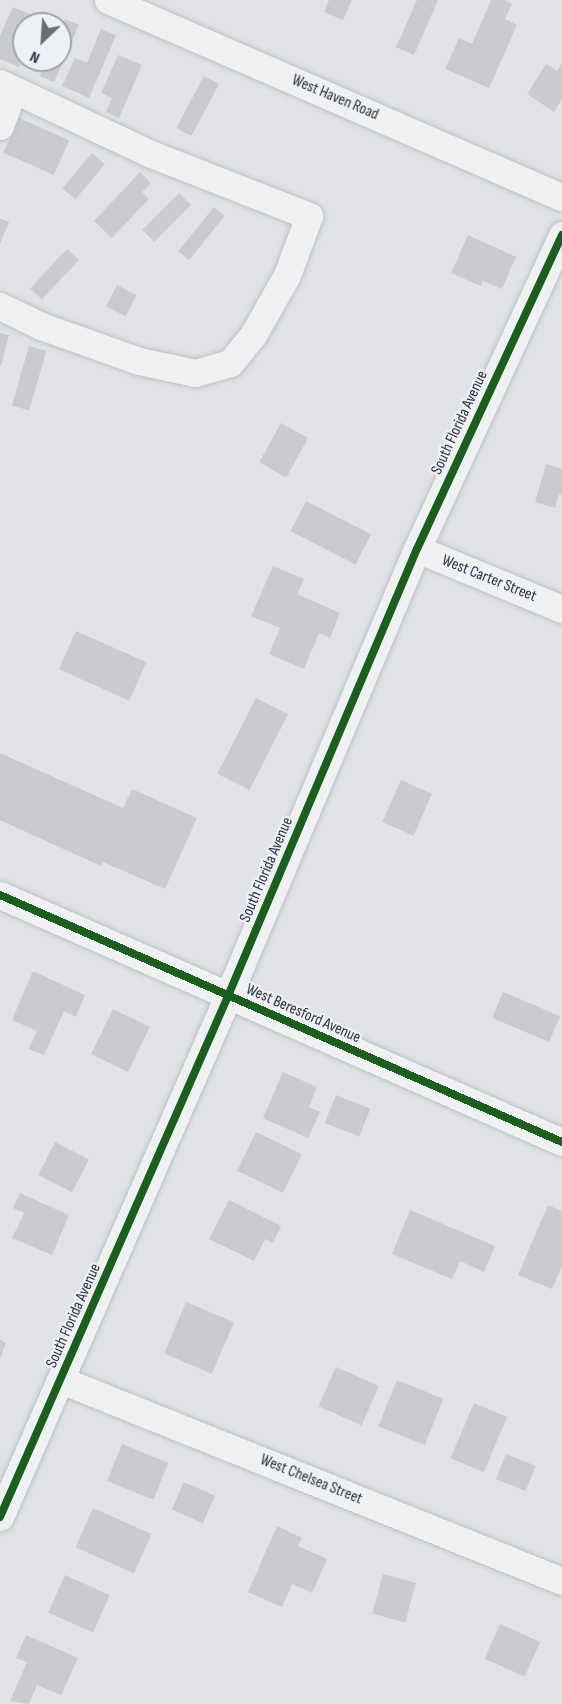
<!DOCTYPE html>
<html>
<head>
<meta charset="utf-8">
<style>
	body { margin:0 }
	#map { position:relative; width:562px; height:1704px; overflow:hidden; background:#e1e3e6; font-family:"Sofia Sans Condensed",sans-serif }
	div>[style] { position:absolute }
	.building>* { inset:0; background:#c9cbce; transform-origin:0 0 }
	.roads { filter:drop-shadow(0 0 2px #bfc1c4) drop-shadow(0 0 2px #bfc1c4) }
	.minor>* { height:27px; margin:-13.5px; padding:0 13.5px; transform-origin:13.5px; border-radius:13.5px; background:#f0f1f3 }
	.cycleway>* { height:8px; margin:-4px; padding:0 4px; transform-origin:4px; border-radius:4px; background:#1b5e20 }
	span { translate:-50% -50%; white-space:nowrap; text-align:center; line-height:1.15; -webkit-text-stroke:4.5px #eef2f6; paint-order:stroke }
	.street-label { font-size:16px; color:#28313f }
	.north { position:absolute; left:12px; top:12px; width:60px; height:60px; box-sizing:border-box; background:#eef2f6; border:2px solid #9fa5ad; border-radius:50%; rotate:205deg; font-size:16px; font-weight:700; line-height:24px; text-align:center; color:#28313f }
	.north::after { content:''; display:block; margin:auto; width:21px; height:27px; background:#696f79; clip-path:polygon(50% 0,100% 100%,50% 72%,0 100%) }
</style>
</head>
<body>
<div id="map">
	<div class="building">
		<div style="clip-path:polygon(329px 0,352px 0,343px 20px,324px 12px)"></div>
		<div style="clip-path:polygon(417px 0,438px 0,414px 55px,396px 47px)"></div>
		<div style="clip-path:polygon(491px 0,504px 0,512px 4px,505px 19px,517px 25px,489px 88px,445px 69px,459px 38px,472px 44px)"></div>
		<div style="clip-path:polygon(13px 7px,41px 19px,39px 24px,24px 24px,24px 57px,19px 67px,0 59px,0 36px)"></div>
		<div style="clip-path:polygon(65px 19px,79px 25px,54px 82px,40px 76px,47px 60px,60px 60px,60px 30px)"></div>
		<div style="clip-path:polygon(101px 29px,116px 35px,89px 98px,62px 86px,75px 58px,87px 63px)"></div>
		<div style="clip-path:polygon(118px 55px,142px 65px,119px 118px,106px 112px,112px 98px,101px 93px)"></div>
		<div style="clip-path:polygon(562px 63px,562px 99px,554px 112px,527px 94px,546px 64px,557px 71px)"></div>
		<div style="left:204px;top:76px;width:17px;height:59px;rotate:28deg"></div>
		<div style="left:19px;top:118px;width:55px;height:38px;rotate:24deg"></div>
		<div style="left:92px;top:153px;width:17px;height:46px;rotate:40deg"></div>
		<div style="clip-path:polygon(140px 172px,151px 183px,142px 192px,149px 199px,112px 238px,94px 221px)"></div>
		<div style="left:179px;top:193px;width:17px;height:52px;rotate:45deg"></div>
		<div style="left:214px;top:207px;width:14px;height:57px;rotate:39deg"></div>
		<div style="clip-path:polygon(0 218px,9px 222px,0 244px)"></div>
		<div style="clip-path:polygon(468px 235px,516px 257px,502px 289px,483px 281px,481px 286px,451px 273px)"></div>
		<div style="left:67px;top:249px;width:16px;height:54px;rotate:43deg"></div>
		<div style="left:117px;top:285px;width:22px;height:24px;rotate:27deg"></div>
		<div style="clip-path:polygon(0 333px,9px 335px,1px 366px,0 366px)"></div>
		<div style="left:29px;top:346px;width:18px;height:62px;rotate:16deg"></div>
		<div style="left:281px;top:423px;width:31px;height:45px;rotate:29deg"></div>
		<div style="clip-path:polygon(546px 464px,562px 469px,562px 495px,559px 494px,555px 508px,535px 502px)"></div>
		<div style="left:306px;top:501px;width:73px;height:34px;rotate:27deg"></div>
		<div style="clip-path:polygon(273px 566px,304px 579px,297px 594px,340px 613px,330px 638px,319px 633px,304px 669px,269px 654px,280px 628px,251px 616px)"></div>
		<div style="left:76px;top:631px;width:77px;height:42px;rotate:24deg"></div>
		<div style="left:256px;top:698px;width:36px;height:85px;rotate:27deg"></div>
		<div style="clip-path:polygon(0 753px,123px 808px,132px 789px,197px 818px,165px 889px,103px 862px,101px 866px,0 820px)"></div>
		<div style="left:401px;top:780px;width:34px;height:46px;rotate:24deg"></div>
		<div style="clip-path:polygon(33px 971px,85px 995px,76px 1017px,64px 1011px,44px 1055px,29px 1049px,37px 1031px,12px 1020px)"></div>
		<div style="left:503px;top:992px;width:62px;height:28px;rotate:23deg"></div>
		<div style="left:113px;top:1009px;width:41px;height:50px;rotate:26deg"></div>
		<div style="clip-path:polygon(283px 1072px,317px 1087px,309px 1107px,320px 1112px,308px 1138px,263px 1118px)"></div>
		<div style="left:336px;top:1095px;width:37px;height:30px;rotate:22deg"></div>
		<div style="left:256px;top:1132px;width:51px;height:43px;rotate:26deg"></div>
		<div style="left:55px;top:1142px;width:38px;height:37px;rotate:27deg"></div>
		<div style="clip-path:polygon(20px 1193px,69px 1215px,52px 1255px,12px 1238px,24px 1213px,13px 1208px)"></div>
		<div style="clip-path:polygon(229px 1200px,281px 1226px,273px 1243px,265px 1239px,254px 1261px,209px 1239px)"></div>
		<div style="clip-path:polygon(548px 1205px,562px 1211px,562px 1266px,552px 1289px,518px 1275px)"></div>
		<div style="clip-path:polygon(410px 1210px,495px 1246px,484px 1272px,460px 1261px,452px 1279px,392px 1254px)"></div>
		<div style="left:186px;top:1302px;width:52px;height:56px;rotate:23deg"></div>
		<div style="clip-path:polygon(0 1340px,6px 1343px,0 1358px)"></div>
		<div style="left:336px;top:1367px;width:47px;height:43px;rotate:24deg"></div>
		<div style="left:397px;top:1380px;width:50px;height:50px;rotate:22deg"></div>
		<div style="left:474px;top:1403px;width:36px;height:60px;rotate:23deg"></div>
		<div style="left:122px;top:1444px;width:50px;height:40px;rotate:22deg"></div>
		<div style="left:506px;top:1454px;width:32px;height:27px;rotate:22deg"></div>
		<div style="left:184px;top:1482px;width:34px;height:30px;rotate:24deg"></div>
		<div style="left:93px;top:1508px;width:64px;height:43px;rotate:24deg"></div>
		<div style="clip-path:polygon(277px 1526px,302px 1538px,298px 1546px,327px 1559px,312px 1593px,292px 1584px,282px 1607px,248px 1592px)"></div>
		<div style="left:383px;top:1574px;width:34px;height:41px;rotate:15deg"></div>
		<div style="left:65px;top:1575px;width:49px;height:41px;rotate:24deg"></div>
		<div style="left:500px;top:1624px;width:44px;height:38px;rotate:24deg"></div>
		<div style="clip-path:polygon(26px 1635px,78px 1658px,61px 1695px,37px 1685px,29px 1704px,10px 1701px,27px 1662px,16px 1658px)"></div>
	</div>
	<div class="roads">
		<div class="minor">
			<div style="left:108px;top:0;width:495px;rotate:23.5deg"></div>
			<div style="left:0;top:83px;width:167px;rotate:25.2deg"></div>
			<div style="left:151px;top:154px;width:170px;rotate:21.4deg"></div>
			<div style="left:309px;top:216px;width:63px;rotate:110.4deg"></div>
			<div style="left:287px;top:275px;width:69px;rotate:119.5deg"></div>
			<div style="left:253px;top:335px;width:36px;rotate:129deg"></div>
			<div style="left:230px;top:363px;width:36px;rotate:164deg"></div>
			<div style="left:195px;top:373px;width:57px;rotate:-167.9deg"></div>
			<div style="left:139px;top:361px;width:104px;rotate:-160.3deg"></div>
			<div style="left:41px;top:326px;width:46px;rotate:-154deg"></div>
			<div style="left:0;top:126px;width:38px;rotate:-70deg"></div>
			<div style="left:417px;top:549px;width:157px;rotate:22.5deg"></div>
			<div style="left:0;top:895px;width:614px;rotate:23.73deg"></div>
			<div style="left:61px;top:1380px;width:540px;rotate:21.86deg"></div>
			<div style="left:0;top:1517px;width:569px;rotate:-66.36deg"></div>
			<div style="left:228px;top:996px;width:485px;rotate:-67.1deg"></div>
			<div style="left:417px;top:549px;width:346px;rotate:-65.2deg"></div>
		</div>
	</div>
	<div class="cycleway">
		<div style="left:0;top:895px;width:614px;rotate:23.73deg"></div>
		<div style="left:0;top:1517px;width:569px;rotate:-66.36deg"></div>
		<div style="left:228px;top:996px;width:485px;rotate:-67.1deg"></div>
		<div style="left:417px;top:549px;width:346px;rotate:-65.2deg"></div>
	</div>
	<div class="street-label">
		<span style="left:335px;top:98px;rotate:23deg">West Haven Road</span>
		<span style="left:460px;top:423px;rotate:-65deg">South Florida Avenue</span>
		<span style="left:489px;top:579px;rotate:22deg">West Carter Street</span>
		<span style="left:267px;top:870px;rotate:-67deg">South Florida Avenue</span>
		<span style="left:303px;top:1014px;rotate:24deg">West Beresford Avenue</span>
		<span style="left:74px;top:1316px;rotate:-66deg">South Florida Avenue</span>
		<span style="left:311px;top:1480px;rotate:22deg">West Chelsea Street</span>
	</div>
	<div class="north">N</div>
</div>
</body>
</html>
